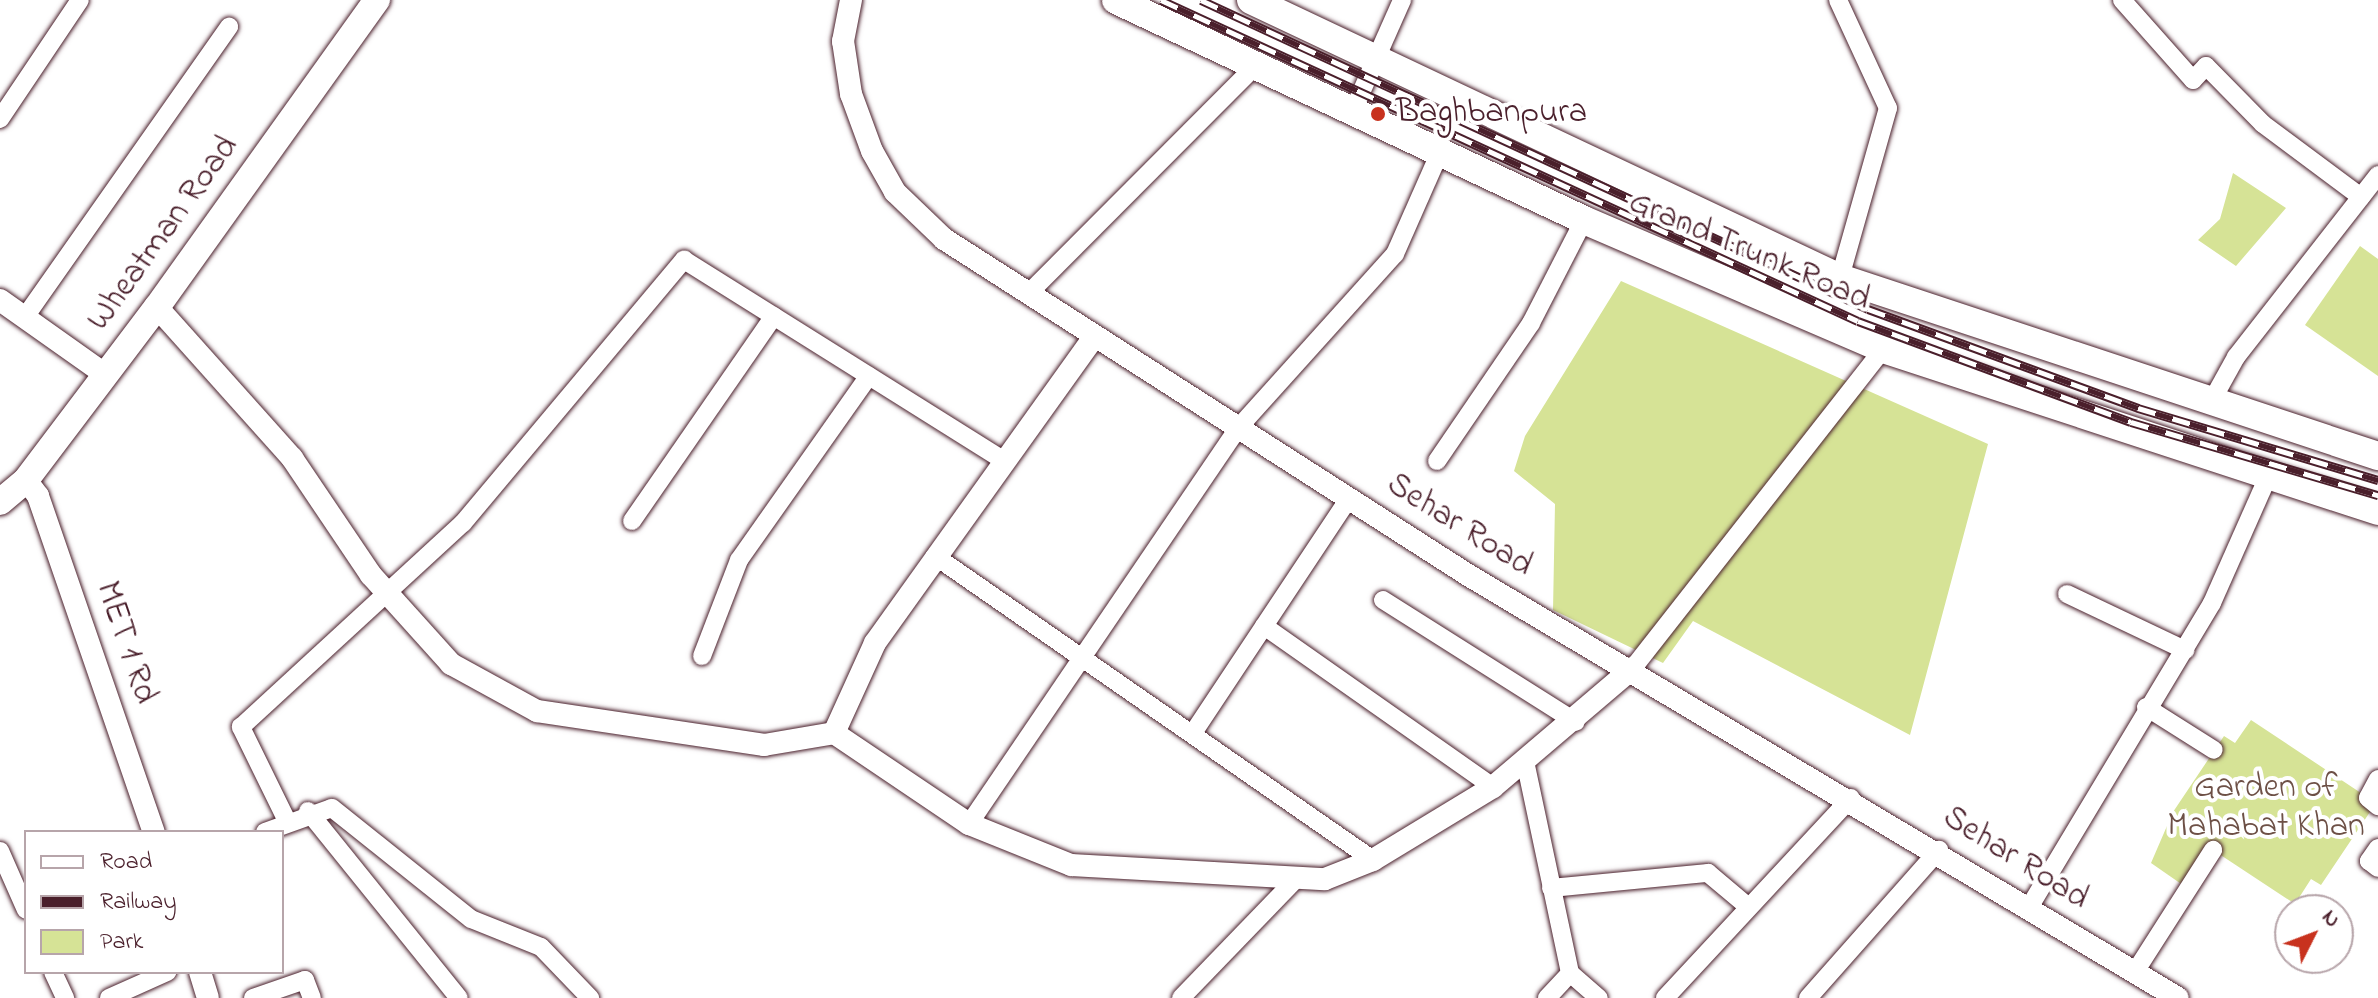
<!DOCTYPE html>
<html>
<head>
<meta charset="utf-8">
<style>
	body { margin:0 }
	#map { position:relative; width:2378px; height:998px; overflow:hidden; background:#fff; font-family:"Indie Flower",sans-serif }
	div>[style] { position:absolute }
	.green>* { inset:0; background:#d6e396 }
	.roads { filter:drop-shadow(0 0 2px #4a1f2b) drop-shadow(0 0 2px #4a1f2b) }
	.minor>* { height:18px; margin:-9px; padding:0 9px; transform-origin:9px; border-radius:9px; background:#fff }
	.tertiary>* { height:22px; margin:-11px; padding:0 11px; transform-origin:11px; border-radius:11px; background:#fff }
	.secondary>* { height:26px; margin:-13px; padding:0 13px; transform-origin:13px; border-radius:13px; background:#fff }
	.primary>* { height:28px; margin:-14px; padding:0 14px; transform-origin:14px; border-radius:14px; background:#fff }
	.rail>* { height:9px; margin-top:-4.5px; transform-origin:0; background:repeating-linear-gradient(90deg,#fff 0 18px,#4a1f2b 0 36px); box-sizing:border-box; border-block:2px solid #4a1f2b }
	.dots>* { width:22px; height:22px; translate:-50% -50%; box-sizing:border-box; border:4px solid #fff; border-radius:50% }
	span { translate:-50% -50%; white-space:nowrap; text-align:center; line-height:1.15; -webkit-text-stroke:8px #fff; paint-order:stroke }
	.poi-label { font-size:34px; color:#4a1f2b }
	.left { translate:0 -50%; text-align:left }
	.street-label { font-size:34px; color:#4a1f2b }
	.park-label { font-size:34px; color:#6d5046 }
	.legend { position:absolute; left:24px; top:830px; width:260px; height:144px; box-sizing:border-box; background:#fff; border:2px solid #b7a5aa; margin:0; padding:10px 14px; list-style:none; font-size:24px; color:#4a1f2b }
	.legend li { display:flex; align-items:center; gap:16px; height:40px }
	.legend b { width:40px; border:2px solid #b7a5aa }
	.north { position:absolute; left:2274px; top:894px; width:80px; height:80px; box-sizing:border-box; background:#fff; border:2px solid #b7a5aa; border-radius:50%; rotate:48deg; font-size:22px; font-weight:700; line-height:32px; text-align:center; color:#4a1f2b }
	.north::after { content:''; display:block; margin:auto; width:28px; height:36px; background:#c8321e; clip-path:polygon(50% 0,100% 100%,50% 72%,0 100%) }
</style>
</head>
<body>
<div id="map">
	<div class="green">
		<div style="clip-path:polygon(2233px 173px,2286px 208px,2236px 266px,2198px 240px,2220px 219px)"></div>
		<div style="clip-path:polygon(2360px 246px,2378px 259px,2378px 376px,2305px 325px)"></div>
		<div style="clip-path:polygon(1621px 281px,1988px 444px,1910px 735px,1693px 621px,1663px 663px,1553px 610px,1555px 504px,1514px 471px,1525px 436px)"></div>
		<div style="clip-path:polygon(2251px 720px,2376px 803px,2321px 885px,2311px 879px,2295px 904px,2213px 850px,2187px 888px,2151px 863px,2173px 812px,2224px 736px,2235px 743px)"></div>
	</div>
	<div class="roads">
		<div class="minor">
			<div style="left:1838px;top:0;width:119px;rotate:65.2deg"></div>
			<div style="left:1888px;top:108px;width:177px;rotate:105.8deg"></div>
			<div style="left:2122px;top:0;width:107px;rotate:48.4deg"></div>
			<div style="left:2193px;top:80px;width:19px;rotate:-47deg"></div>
			<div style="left:2206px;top:66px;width:81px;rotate:45.5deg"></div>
			<div style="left:2263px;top:124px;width:122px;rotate:36.7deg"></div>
			<div style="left:1352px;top:113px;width:124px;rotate:-66.1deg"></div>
			<div style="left:0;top:119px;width:143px;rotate:-56.1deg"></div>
			<div style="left:1029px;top:293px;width:317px;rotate:-45.1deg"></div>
			<div style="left:25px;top:317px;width:355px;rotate:-54.9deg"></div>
			<div style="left:2210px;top:404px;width:54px;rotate:-61deg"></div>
			<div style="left:2236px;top:357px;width:231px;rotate:-52deg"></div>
			<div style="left:1437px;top:461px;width:167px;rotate:-55.7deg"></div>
			<div style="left:1531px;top:323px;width:116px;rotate:-62.8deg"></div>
			<div style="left:632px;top:521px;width:249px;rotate:-55.3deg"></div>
			<div style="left:935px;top:556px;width:533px;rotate:34.76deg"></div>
			<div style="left:2067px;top:594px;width:131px;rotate:25.4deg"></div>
			<div style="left:1383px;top:600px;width:228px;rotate:32.3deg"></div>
			<div style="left:1264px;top:626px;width:280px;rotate:35.1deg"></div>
			<div style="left:702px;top:656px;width:103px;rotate:-68.9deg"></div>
			<div style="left:739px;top:560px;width:225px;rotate:-54.8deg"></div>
			<div style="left:1633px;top:668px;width:405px;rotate:-51.9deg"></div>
			<div style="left:2146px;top:707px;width:80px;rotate:32.3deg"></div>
			<div style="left:1193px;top:733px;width:282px;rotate:-56.4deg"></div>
			<div style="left:1525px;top:761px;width:217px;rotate:78deg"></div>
			<div style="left:1570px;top:973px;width:38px;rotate:41deg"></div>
			<div style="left:2378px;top:779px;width:21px;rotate:118deg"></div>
			<div style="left:2368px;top:798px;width:13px;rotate:39deg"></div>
			<div style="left:308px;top:811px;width:240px;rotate:51.1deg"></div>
			<div style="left:287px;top:821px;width:105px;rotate:-116.1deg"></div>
			<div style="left:241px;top:727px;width:301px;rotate:-42.6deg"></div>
			<div style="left:463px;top:523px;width:344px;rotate:-50deg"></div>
			<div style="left:684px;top:260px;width:379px;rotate:32.1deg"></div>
			<div style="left:969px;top:824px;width:480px;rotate:-55.8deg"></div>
			<div style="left:1239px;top:427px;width:233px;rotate:-48deg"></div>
			<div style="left:1395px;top:254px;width:111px;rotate:-66.2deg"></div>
			<div style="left:265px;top:832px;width:71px;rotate:-19.7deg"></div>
			<div style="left:332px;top:808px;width:178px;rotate:38.6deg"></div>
			<div style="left:471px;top:919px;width:75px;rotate:21.8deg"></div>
			<div style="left:541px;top:947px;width:71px;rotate:46.1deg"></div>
			<div style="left:2378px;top:848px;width:16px;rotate:125deg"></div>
			<div style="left:2369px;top:861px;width:11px;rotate:38deg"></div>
			<div style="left:0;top:851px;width:64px;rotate:66.2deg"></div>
			<div style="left:1551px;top:888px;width:158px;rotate:-5.5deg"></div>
			<div style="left:1708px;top:873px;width:50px;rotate:40.1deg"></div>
			<div style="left:2030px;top:906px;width:353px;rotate:-59deg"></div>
			<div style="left:2212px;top:603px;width:136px;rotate:-66.1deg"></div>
			<div style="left:53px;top:972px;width:29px;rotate:65deg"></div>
			<div style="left:2135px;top:972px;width:145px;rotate:-57.4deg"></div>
			<div style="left:109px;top:998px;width:64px;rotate:-24.1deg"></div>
			<div style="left:253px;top:998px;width:55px;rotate:-19.1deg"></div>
			<div style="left:305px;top:980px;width:19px;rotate:69deg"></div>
			<div style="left:1181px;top:998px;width:161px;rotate:-46deg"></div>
			<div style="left:1547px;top:998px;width:34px;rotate:-47deg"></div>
			<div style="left:1665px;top:998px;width:273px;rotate:-47.1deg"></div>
			<div style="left:1808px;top:998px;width:198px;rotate:-48.5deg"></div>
		</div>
		<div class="tertiary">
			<div style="left:851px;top:0;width:42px;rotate:101deg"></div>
			<div style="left:843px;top:41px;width:54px;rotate:81.4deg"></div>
			<div style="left:851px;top:94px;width:61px;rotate:69.8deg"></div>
			<div style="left:872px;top:151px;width:47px;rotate:60.7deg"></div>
			<div style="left:895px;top:192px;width:68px;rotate:43.8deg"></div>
			<div style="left:944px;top:239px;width:622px;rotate:32.67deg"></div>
			<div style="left:1468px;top:575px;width:826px;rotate:30.79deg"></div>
			<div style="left:0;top:300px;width:130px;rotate:35.3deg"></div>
			<div style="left:157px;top:307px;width:203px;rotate:48.2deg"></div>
			<div style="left:292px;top:458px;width:141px;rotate:56deg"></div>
			<div style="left:371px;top:575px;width:120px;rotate:48deg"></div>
			<div style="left:451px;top:664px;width:98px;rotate:28.7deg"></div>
			<div style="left:537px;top:711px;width:230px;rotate:8.5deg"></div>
			<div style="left:764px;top:745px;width:71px;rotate:-9.7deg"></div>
			<div style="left:834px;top:733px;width:163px;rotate:34deg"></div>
			<div style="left:969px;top:824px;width:110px;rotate:21.9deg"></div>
			<div style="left:1071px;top:865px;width:254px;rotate:3.2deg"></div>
			<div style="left:1325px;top:879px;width:52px;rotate:-21.6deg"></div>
			<div style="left:1373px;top:860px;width:140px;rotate:-31.3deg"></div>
			<div style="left:1493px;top:787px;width:184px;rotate:-40.4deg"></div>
			<div style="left:26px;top:480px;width:20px;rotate:53deg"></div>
			<div style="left:38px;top:496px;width:355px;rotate:71deg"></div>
			<div style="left:834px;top:733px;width:99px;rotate:-65.5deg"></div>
			<div style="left:875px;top:643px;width:374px;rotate:-54.4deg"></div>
			<div style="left:200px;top:972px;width:27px;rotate:73deg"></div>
		</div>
		<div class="secondary">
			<div style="left:0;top:502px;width:34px;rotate:-40deg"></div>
			<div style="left:26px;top:480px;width:217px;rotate:-52.9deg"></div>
			<div style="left:157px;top:307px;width:378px;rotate:-54.4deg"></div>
		</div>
		<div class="primary">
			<div style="left:1116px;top:0;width:517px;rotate:25.18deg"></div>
			<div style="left:1584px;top:220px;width:326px;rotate:23.3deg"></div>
			<div style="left:1883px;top:349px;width:521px;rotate:18.12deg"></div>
			<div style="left:1251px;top:0;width:651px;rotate:25.27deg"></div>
			<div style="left:1840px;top:278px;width:567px;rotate:18.31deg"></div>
		</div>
	</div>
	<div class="rail">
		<div style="left:1161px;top:0;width:767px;rotate:24.73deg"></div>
		<div style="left:1858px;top:321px;width:291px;rotate:20.3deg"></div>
		<div style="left:2131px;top:422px;width:258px;rotate:16.5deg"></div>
		<div style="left:1201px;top:0;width:735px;rotate:24.86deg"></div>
		<div style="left:1868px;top:309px;width:288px;rotate:20.1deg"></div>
		<div style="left:2138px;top:408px;width:251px;rotate:16.7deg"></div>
	</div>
	<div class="dots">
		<div style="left:1378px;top:114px;background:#c8321e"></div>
	</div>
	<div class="poi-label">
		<span class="left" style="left:1396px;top:114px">Baghbanpura</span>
	</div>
	<div class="street-label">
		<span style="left:164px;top:234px;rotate:-54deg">Wheatman Road</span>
		<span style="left:1749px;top:252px;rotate:23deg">Grand Trunk Road</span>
		<span style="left:1459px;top:526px;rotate:32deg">Sehar Road</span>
		<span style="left:125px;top:643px;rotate:71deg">MET 1 Rd</span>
		<span style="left:2015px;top:859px;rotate:32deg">Sehar Road</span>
	</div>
	<div class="park-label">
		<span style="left:2266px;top:808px">Garden of<br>Mahabat Khan</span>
	</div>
	<ul class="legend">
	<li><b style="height:10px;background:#fff"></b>Road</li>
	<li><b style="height:10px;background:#4a1f2b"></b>Railway</li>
	<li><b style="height:22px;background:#d6e396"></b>Park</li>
	</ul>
	<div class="north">N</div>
</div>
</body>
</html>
